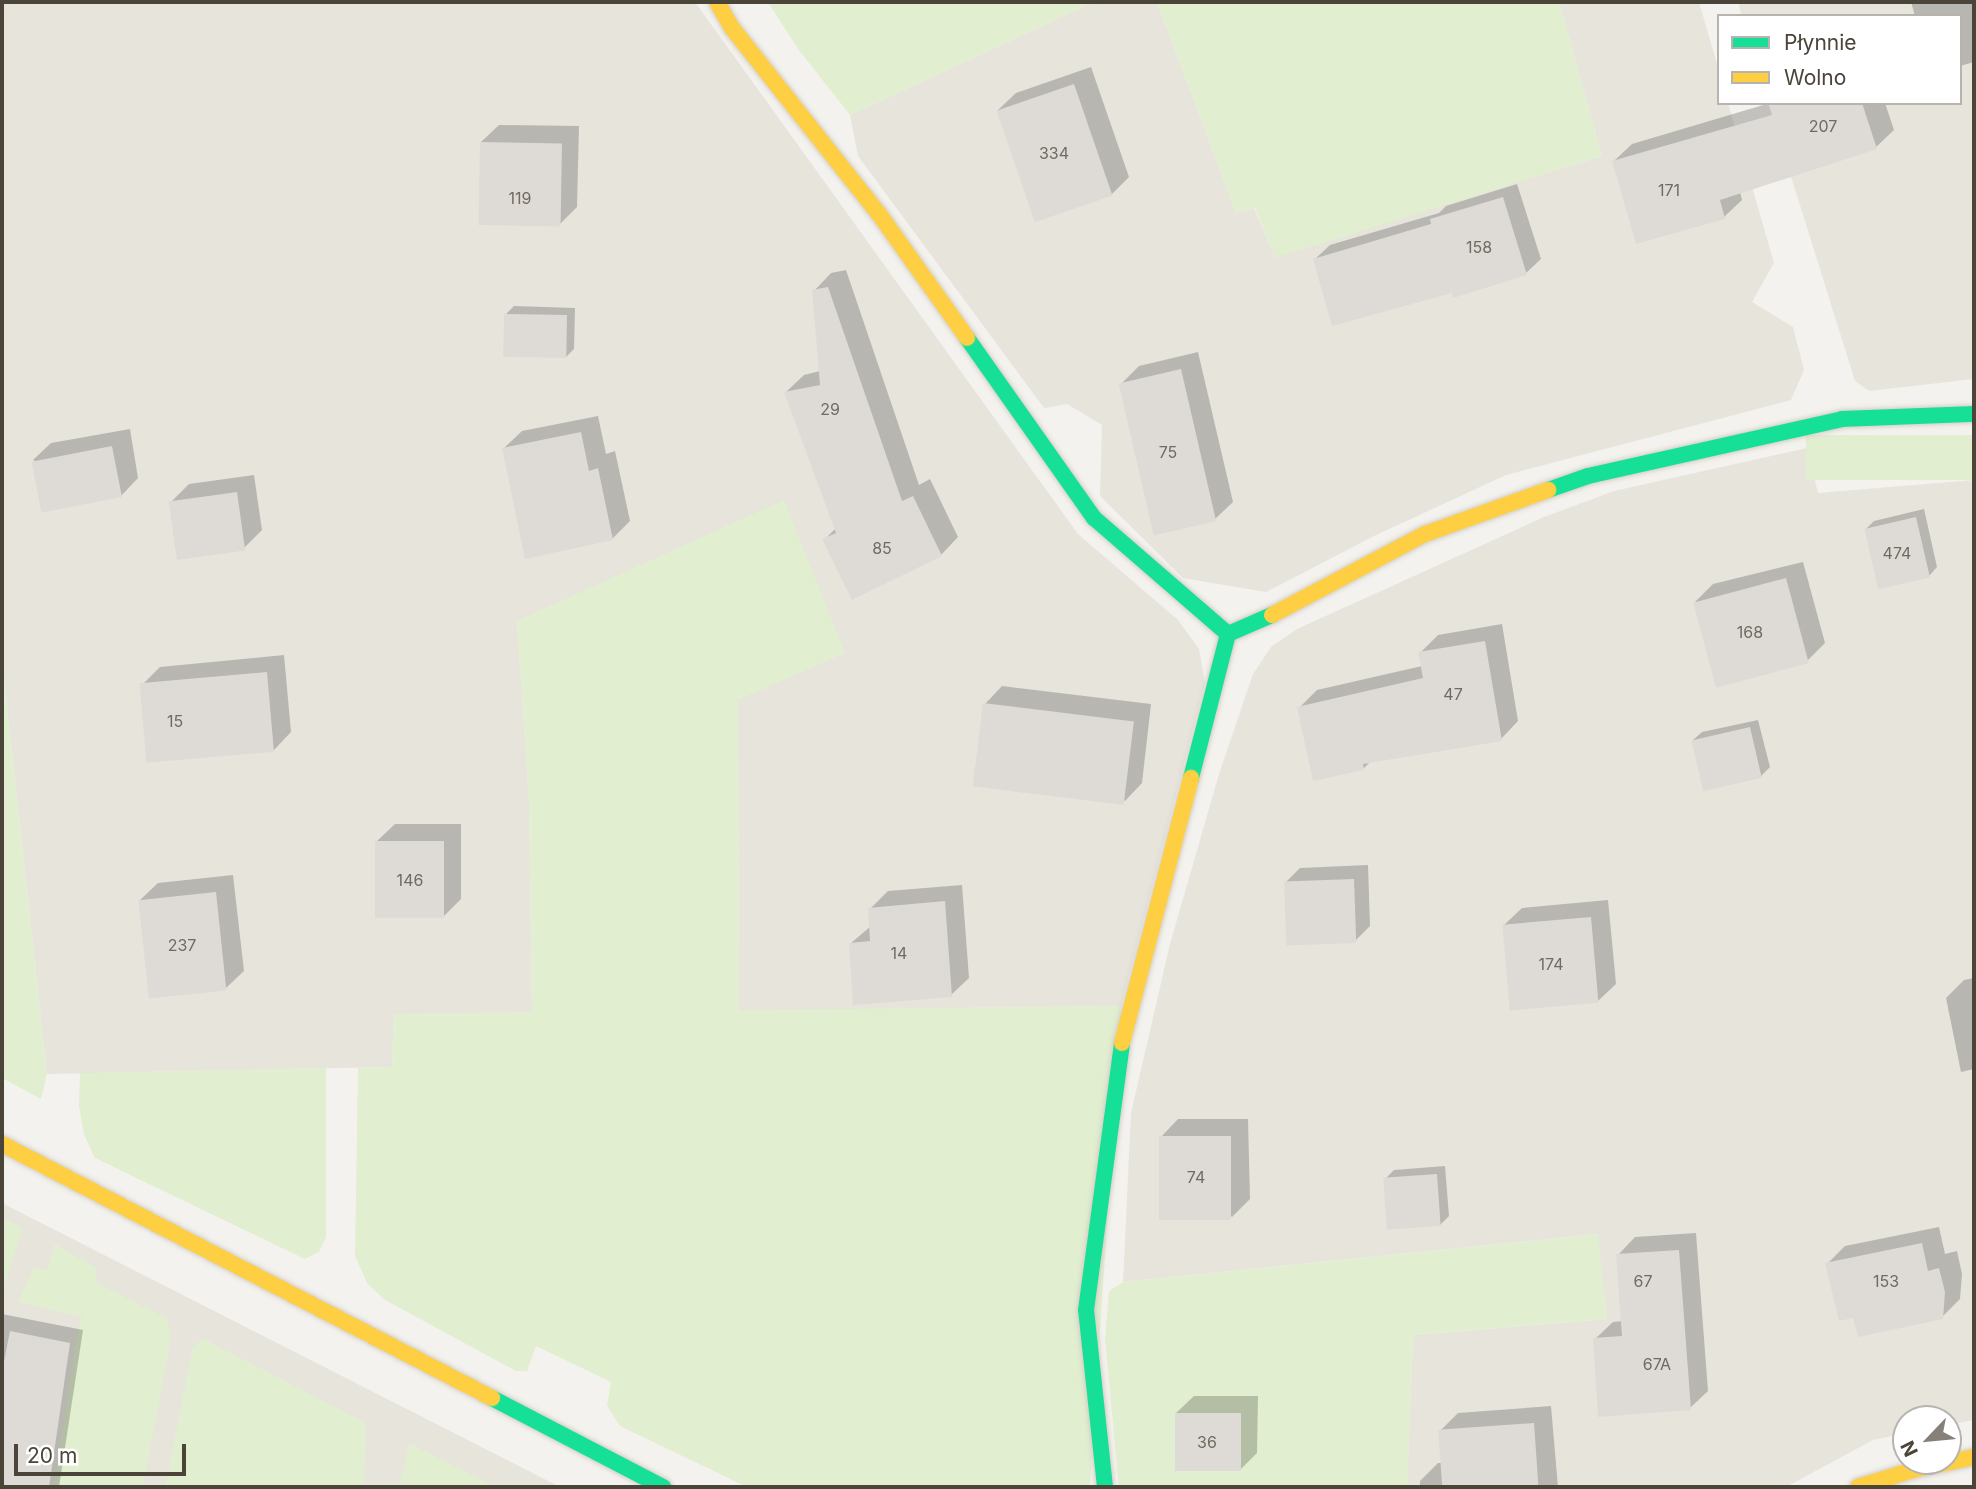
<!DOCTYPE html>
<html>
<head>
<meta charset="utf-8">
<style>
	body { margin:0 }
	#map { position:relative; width:1976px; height:1489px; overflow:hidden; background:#f4f2ee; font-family:Inter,sans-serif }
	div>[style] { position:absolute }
	.residential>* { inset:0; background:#e7e4dc }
	.green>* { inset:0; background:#e1eecf; transform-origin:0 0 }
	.shadow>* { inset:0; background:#0003 }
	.building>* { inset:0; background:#dedbd6; transform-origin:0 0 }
	.roads { filter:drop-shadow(0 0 2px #d3cfc5) drop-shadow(0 0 2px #d3cfc5) }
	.fast>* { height:16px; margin:-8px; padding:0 8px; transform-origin:8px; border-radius:8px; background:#16e098 }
	.slow>* { height:16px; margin:-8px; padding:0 8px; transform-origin:8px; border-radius:8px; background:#ffcf43 }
	span { translate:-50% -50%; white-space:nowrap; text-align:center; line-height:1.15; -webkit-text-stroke:5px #fff; paint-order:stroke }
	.number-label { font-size:16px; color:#706a61 }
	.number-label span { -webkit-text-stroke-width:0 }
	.frame { position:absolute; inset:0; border:4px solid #4b4439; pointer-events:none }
	.legend { position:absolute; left:1717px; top:14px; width:245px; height:91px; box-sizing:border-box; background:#fff; border:2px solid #b7b4b0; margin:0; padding:9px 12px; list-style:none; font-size:21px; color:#4b4439 }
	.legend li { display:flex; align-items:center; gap:14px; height:35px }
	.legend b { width:35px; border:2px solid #b7b4b0 }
	.north { position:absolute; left:1892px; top:1405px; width:70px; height:70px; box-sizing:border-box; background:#fff; border:2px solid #b7b4b0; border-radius:50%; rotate:244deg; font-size:19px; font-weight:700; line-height:28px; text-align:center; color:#4b4439 }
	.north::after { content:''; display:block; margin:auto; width:24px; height:32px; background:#868178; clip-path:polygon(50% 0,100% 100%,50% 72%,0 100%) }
	.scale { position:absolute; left:14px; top:1444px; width:172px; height:32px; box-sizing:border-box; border:4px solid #4b4439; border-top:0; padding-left:9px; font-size:21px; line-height:24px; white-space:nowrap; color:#4b4439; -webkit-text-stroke:5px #fff; paint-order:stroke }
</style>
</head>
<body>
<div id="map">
	<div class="residential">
		<div style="clip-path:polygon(2px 2px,695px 2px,1078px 534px,1178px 620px,1199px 649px,1205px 683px,1121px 1006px,739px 1011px,738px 700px,517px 621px,529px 799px,532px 1013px,394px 1014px,392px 1067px,47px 1074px,2px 661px)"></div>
		<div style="clip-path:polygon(1094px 2px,1157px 2px,1236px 213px,1254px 208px,1275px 257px,1602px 156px,1559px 2px,1699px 2px,1719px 71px,1719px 103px,1728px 103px,1774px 263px,1752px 302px,1793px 327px,1804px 370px,1791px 400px,1506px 475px,1374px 536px,1266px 592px,1183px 578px,1100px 496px,1102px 425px,1067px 404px,1044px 408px,858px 156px,850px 115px)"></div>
		<div style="clip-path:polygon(1738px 2px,1974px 2px,1974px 379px,1869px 391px,1855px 381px,1768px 103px,1960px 103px,1960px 16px,1742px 16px)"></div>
		<div style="clip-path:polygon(1807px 448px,1818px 493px,1974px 480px,1974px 1420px,1948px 1425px,1948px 1419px,1906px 1419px,1906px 1433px,1873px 1440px,1786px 1487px,1407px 1487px,1413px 1335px,1607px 1319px,1597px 1234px,1123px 1282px,1131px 1113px,1170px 944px,1219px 774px,1253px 674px,1271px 647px,1297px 629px,1544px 517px,1614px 491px)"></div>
		<div style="clip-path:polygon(2px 1203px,560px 1487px,2px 1487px)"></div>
	</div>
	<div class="green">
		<div style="clip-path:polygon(768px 2px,1094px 2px,850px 115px,798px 49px)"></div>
		<div style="clip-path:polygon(1157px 2px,1559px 2px,1602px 156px,1275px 258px,1255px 208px,1236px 213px)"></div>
		<div style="left:1974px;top:435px;width:45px;height:168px;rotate:90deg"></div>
		<div style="clip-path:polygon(784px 500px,845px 653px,738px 700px,739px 1010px,1121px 1006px,1090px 1487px,747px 1487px,620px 1426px,607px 1406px,611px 1382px,536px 1346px,527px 1371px,516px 1371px,385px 1300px,367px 1283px,355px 1256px,358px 1068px,392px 1067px,394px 1014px,532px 1012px,529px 799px,517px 621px)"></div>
		<div style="clip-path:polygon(2px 661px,47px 1074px,41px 1099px,2px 1078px)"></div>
		<div style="clip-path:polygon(326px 1068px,326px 1237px,319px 1252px,305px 1259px,95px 1158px,84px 1135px,79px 1106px,80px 1073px)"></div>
		<div style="clip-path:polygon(2px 1218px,19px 1226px,21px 1234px,6px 1281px,2px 1283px)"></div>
		<div style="clip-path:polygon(1598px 1234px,1607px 1319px,1413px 1335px,1407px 1487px,1119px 1487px,1105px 1339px,1109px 1291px,1123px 1282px)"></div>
		<div style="clip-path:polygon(55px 1244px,96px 1268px,97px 1283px,168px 1319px,170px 1344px,143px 1487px,54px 1487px,76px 1340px,82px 1317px,18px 1302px,34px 1267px,47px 1270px)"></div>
		<div style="clip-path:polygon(202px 1338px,366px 1423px,364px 1487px,165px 1487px,192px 1350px)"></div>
		<div style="clip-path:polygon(409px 1443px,496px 1487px,399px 1487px)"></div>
	</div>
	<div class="shadow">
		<div style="clip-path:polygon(1911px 2px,1974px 2px,1974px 62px,1960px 66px,1960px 16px,1915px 16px)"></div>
		<div style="clip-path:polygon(1091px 67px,1129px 177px,1111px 195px,998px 110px,1016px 93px)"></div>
		<div style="clip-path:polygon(1885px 103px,1894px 130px,1876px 147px,1740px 192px,1742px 200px,1724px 217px,1614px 161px,1632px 144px,1770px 103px)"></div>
		<div style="clip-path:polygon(499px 125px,579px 126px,577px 207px,559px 225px,481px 142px)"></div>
		<div style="clip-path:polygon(1517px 184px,1541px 259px,1526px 273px,1453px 291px,1315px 259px,1330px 245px,1439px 213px,1446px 206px)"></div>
		<div style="clip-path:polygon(846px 270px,919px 485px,930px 479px,958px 537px,941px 555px,824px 540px,836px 528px,786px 392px,804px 375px,820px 371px,814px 291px,831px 273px)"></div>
		<div style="clip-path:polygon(514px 306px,575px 308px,574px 349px,566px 357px,506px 314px)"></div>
		<div style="clip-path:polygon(1198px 352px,1233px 502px,1215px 519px,1121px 384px,1139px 366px)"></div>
		<div style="clip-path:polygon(598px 416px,606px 454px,615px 451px,630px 521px,612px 539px,504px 448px,522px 431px)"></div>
		<div style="clip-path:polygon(130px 429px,138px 478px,121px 496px,33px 460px,51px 443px)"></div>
		<div style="clip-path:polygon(254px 475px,262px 530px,244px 548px,171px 502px,189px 484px)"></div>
		<div style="clip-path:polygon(1924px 509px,1937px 567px,1929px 576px,1866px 529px,1874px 521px)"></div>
		<div style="clip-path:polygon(1803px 562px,1825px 643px,1807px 661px,1695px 602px,1713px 584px)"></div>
		<div style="clip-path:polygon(1502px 624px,1518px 721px,1501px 739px,1371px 761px,1363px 769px,1299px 708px,1317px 690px,1422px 666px,1420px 653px,1438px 635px)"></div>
		<div style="clip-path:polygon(284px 655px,291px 732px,274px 750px,142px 685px,160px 667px)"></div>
		<div style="clip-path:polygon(1002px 686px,1151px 704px,1142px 783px,1125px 801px,985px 704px)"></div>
		<div style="clip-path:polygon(1758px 720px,1770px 767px,1761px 776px,1693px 740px,1702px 732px)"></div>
		<div style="clip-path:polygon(395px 824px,461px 824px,461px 899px,443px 917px,377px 841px)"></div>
		<div style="clip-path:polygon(1368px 865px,1370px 926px,1355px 941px,1285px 883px,1300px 868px)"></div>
		<div style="clip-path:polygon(233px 875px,244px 971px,226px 988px,140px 900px,158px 883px)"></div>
		<div style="clip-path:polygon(962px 885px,969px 978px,951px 995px,851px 943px,871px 926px,870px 909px,888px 891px)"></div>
		<div style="clip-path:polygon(1608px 900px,1616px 984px,1598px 1001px,1504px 925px,1522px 908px)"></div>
		<div style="clip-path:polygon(1974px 978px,1974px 1069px,1961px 1072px,1946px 998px,1964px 980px)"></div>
		<div style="clip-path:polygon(1178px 1119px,1248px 1119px,1250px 1199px,1232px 1217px,1161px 1137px)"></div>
		<div style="clip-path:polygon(1445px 1166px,1449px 1216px,1440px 1225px,1385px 1179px,1394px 1170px)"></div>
		<div style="clip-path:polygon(1939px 1227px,1945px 1254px,1957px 1251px,1962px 1274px,1960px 1299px,1942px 1317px,1855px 1316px,1827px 1264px,1845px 1246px)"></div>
		<div style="clip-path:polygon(1696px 1233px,1708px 1391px,1690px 1408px,1595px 1339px,1613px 1322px,1623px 1321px,1618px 1255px,1635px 1237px)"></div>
		<div style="clip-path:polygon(2px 1314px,83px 1330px,59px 1487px,2px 1487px)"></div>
		<div style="clip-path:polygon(1194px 1396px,1258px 1396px,1257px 1453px,1239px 1471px,1176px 1413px)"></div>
		<div style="clip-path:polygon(1551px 1406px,1558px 1487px,1420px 1487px,1420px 1481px,1438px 1463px,1442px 1463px,1440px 1431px,1458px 1413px)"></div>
	</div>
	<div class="building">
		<div style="left:1074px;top:84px;width:118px;height:82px;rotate:71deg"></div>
		<div style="clip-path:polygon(1768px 103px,1862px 103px,1877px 149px,1720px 200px,1725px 219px,1636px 244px,1612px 161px,1772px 115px)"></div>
		<div style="left:480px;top:142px;width:82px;height:83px;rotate:1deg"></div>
		<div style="clip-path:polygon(1503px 197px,1527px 275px,1453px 298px,1452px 293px,1332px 326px,1313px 259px,1431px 224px,1430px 219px)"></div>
		<div style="clip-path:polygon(828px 287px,902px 501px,913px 496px,942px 556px,852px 600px,822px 539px,836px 533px,784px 392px,820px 385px,812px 290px)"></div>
		<div style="left:504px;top:314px;width:63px;height:43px;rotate:1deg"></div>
		<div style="left:1181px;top:369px;width:156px;height:64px;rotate:77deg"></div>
		<div style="clip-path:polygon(581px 432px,589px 471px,598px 468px,613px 540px,525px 559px,502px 448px)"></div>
		<div style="left:112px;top:446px;width:52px;height:82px;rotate:79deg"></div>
		<div style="left:237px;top:492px;width:59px;height:69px;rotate:82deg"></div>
		<div style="left:1916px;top:517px;width:62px;height:53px;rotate:77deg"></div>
		<div style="left:1786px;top:578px;width:88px;height:96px;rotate:75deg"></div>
		<div style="clip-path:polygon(1485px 641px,1502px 741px,1363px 764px,1364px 770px,1313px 781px,1297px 707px,1423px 678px,1418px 652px)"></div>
		<div style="left:267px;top:672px;width:80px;height:128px;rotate:85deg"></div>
		<div style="left:983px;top:703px;width:152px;height:84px;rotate:7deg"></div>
		<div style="left:1750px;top:727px;width:52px;height:60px;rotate:77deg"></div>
		<div style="left:375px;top:841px;width:69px;height:77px"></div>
		<div style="left:1354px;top:879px;width:64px;height:70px;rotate:88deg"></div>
		<div style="left:216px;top:892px;width:99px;height:78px;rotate:84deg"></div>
		<div style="clip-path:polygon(945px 901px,952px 997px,853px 1005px,849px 943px,870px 941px,868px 908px)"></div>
		<div style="left:1591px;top:917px;width:86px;height:89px;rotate:85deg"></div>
		<div style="left:1159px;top:1136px;width:72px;height:84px"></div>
		<div style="left:1437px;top:1174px;width:52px;height:54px;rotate:86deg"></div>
		<div style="clip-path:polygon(1922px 1243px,1928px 1271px,1939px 1268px,1945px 1292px,1943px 1319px,1858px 1337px,1853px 1318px,1839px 1321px,1825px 1263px)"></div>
		<div style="clip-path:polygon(1679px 1250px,1691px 1410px,1598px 1417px,1593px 1338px,1622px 1336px,1616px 1254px)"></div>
		<div style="clip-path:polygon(10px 1331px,70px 1343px,49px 1487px,2px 1487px,2px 1372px)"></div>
		<div style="left:1175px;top:1413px;width:66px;height:58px"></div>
		<div style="left:1534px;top:1423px;width:64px;height:96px;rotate:86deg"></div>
	</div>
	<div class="roads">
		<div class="fast">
			<div style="left:967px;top:338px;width:220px;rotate:54.8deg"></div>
			<div style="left:1094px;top:518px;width:177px;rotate:40.9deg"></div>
			<div style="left:1228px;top:634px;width:48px;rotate:-23.4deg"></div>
			<div style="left:1548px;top:490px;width:42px;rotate:-19.3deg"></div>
			<div style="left:1588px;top:476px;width:260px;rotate:-12.6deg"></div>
			<div style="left:1842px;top:419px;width:132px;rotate:-2.2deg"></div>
			<div style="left:1191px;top:778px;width:149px;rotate:-75.6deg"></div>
			<div style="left:492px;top:1398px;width:193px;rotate:27.5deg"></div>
			<div style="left:1105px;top:1487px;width:178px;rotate:-96.1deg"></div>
			<div style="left:1086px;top:1310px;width:269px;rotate:-82.3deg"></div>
		</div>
		<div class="slow">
			<div style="left:717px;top:2px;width:30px;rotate:60deg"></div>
			<div style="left:732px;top:28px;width:237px;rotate:51.7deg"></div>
			<div style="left:879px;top:214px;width:152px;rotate:54.6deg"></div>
			<div style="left:1272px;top:615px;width:173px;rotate:-27.9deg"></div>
			<div style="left:1425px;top:534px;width:131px;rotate:-19.7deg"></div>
			<div style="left:1122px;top:1043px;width:274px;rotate:-75.4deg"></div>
			<div style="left:2px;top:1144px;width:552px;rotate:27.4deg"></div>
			<div style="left:1858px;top:1487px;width:58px;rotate:-17.2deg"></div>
			<div style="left:1913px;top:1470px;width:62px;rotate:-12deg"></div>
		</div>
	</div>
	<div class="number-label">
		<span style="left:1823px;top:126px">207</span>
		<span style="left:1054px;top:153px">334</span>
		<span style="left:1669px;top:190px">171</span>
		<span style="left:520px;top:198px">119</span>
		<span style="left:1479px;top:247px">158</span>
		<span style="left:830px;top:409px">29</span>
		<span style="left:1168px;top:452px">75</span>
		<span style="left:882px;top:548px">85</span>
		<span style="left:1897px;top:553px">474</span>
		<span style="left:1750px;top:632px">168</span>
		<span style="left:1453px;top:694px">47</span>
		<span style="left:175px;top:721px">15</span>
		<span style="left:410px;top:880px">146</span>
		<span style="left:182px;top:945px">237</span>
		<span style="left:899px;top:953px">14</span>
		<span style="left:1551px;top:964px">174</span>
		<span style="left:1196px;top:1177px">74</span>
		<span style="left:1643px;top:1281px">67</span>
		<span style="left:1886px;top:1281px">153</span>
		<span style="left:1657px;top:1364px">67A</span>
		<span style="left:1207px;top:1442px">36</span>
	</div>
	<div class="frame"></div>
	<ul class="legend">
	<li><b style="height:9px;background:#16e098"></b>Płynnie</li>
	<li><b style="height:9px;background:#ffcf43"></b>Wolno</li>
	</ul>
	<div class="north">N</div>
	<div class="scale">20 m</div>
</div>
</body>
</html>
